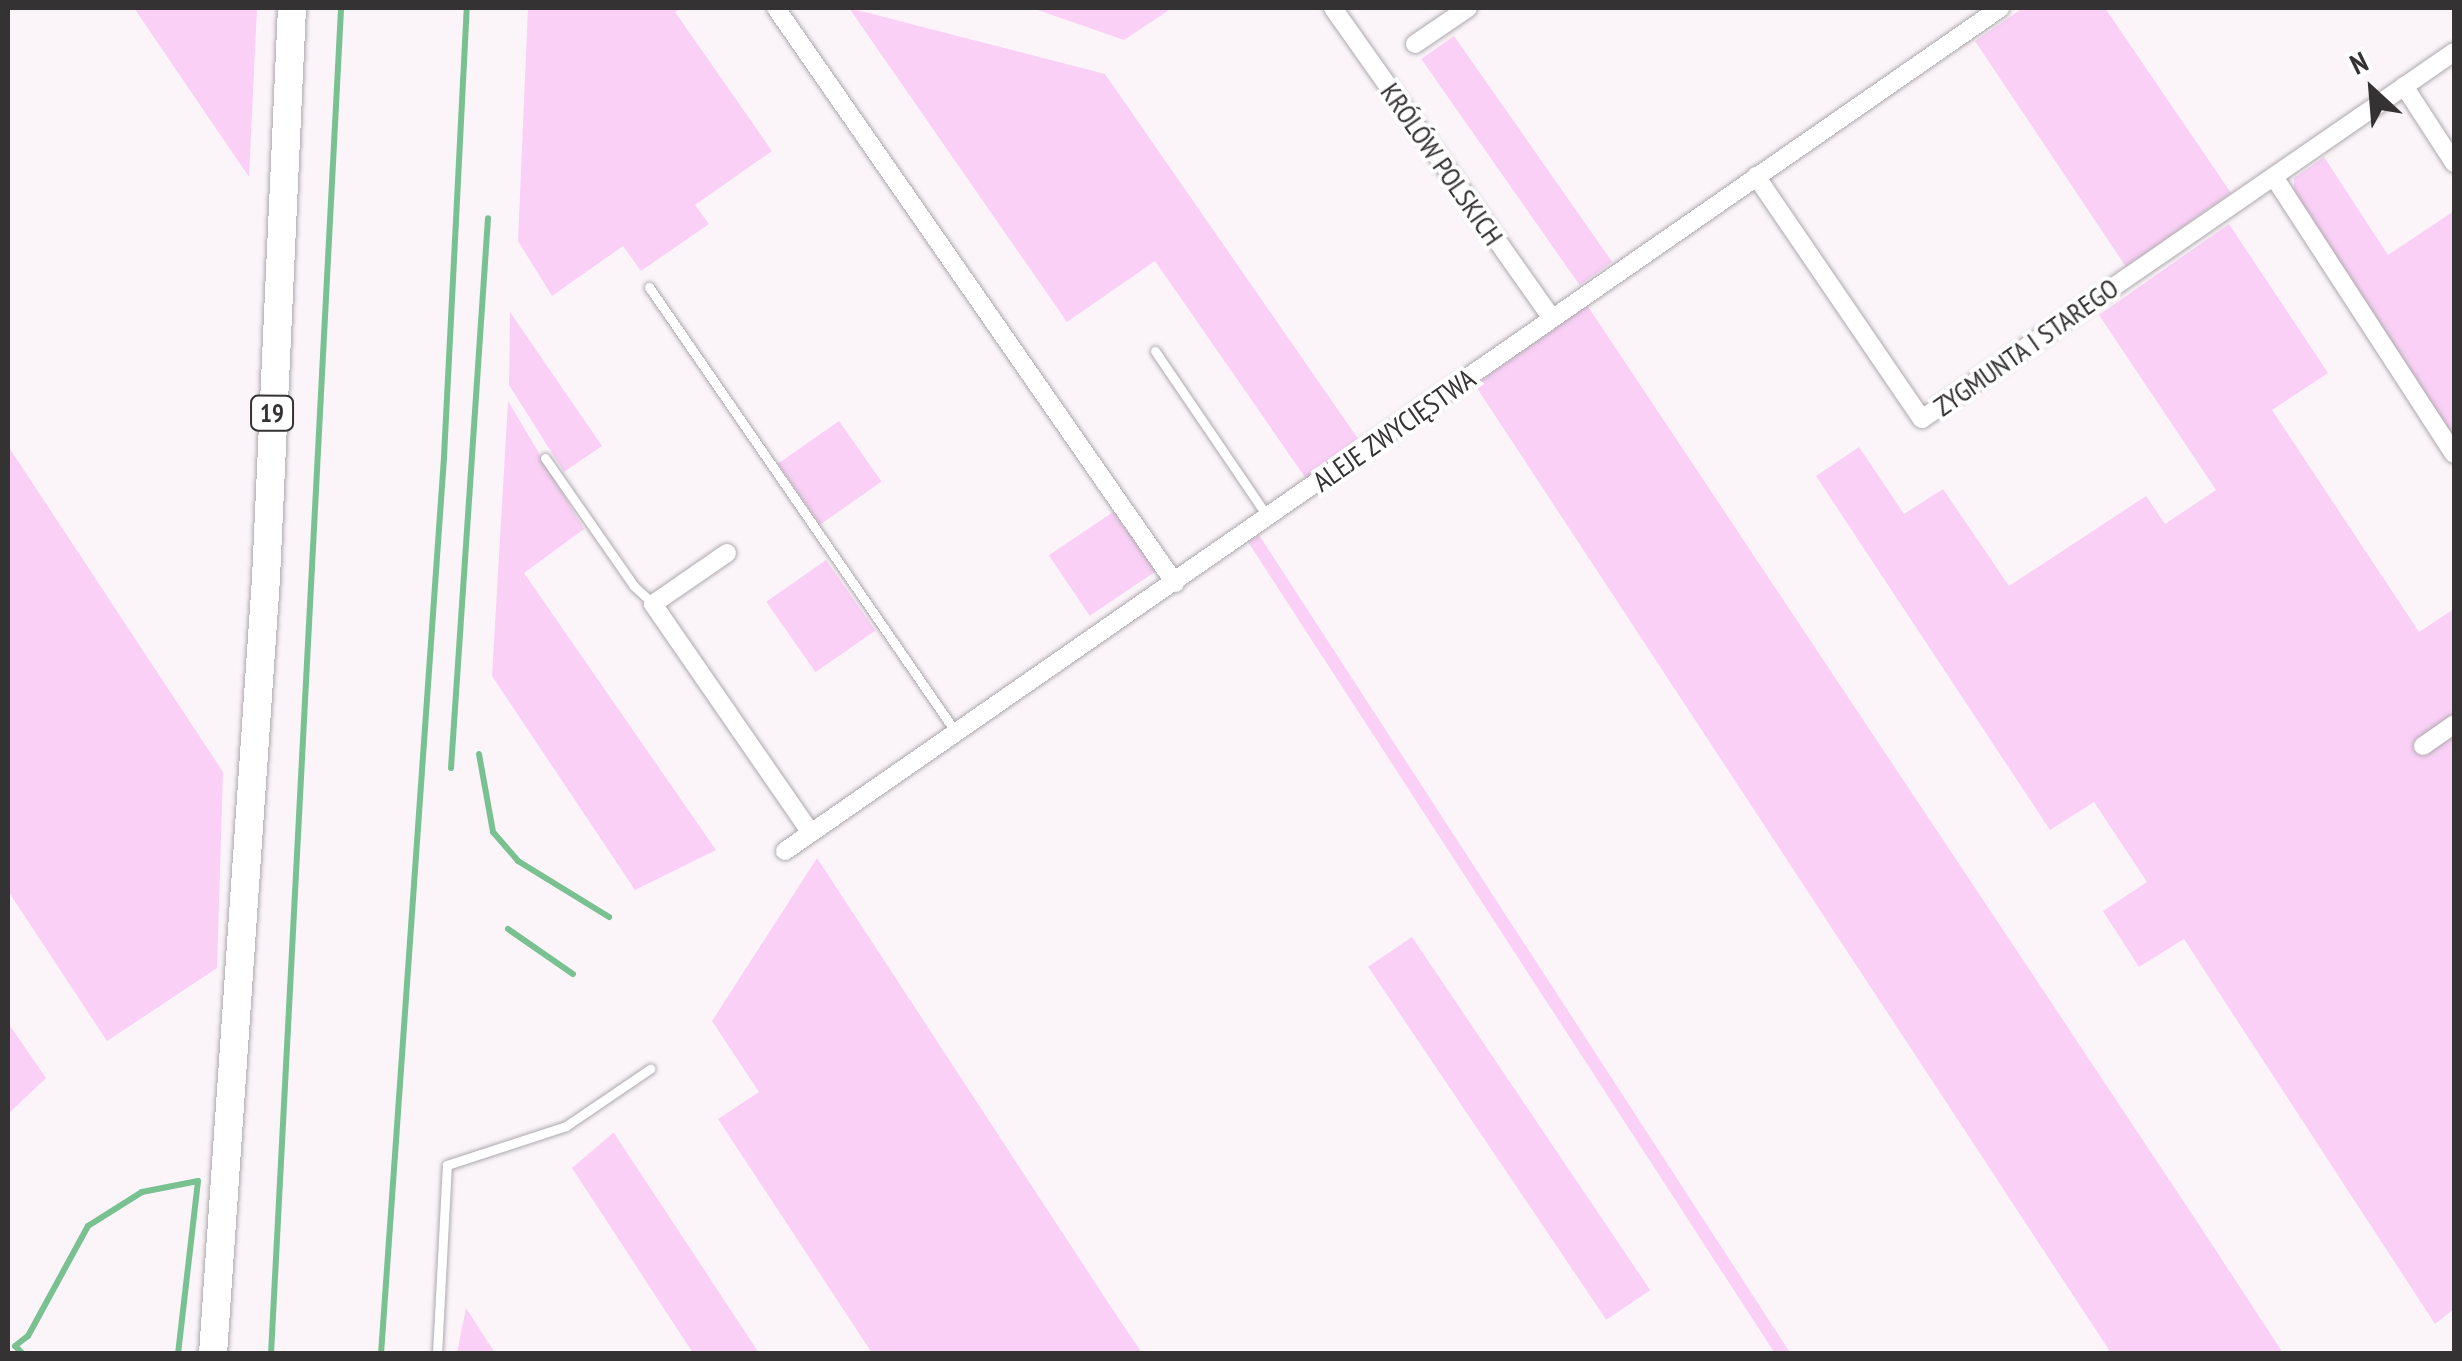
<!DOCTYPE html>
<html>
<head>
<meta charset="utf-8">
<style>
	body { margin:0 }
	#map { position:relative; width:2462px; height:1361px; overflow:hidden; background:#fbf5fa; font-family:"PT Sans Narrow",sans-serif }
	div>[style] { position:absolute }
	.green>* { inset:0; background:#fad0f6; transform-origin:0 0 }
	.stream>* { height:6px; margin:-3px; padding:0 3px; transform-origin:3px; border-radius:3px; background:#7ac191 }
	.roads { filter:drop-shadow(0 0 2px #ada8ac) drop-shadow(0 0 2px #ada8ac) }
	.service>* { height:9px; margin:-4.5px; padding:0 4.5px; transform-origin:4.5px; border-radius:4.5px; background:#fff }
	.minor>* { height:18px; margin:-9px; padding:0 9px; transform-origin:9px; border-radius:9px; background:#fff }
	.trunk>* { height:28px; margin:-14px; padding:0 14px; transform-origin:14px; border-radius:14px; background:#fff }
	span { translate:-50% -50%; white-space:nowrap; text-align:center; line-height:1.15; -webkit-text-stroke:8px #fff; paint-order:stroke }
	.shield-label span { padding:2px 8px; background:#fff; border:2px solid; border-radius:8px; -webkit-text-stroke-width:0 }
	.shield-label { font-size:25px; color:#353234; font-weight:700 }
	.street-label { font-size:28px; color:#353234 }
	.frame { position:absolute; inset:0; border:10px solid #353234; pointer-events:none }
	.north { position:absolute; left:2322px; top:40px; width:100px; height:100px; -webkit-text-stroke:8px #fff; paint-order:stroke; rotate:334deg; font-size:28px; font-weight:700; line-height:40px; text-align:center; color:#353234 }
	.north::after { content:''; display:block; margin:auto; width:35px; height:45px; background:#353234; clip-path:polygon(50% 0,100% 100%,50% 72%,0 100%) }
</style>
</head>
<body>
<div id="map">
	<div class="green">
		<div style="clip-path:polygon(134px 8px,257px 8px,249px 177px)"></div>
		<div style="clip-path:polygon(528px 8px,681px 8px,675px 12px,772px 151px,695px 205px,709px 224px,641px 271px,623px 246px,552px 296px,518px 241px)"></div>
		<div style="clip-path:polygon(849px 8px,1105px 74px,1361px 443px,1307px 480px,1155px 261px,1067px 322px)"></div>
		<div style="clip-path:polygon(1032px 8px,1172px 8px,1124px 40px)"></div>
		<div style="clip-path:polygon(2023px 8px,2105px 8px,2231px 193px,2126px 267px,1975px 41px)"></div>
		<div style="left:1454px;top:36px;width:276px;height:40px;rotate:55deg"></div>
		<div style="clip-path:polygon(2324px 157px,2388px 255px,2454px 211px,2454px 438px,2294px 199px,2294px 178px)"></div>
		<div style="clip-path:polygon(2229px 224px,2328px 373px,2272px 410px,2419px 632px,2454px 609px,2454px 1309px,2435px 1324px,2184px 939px,2139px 967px,2103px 911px,2147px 882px,2094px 802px,2050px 830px,1816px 476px,1859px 447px,1904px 514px,1943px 489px,2009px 586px,2146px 496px,2165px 524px,2216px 490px,2099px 315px)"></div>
		<div style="clip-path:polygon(1587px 305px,2190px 1211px,2283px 1353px,2111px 1353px,1475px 385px)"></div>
		<div style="clip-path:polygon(510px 312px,602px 446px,564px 472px,509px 385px)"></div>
		<div style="clip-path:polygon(508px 401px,584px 529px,524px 573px,716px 850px,635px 890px,492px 676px)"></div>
		<div style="left:839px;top:421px;width:74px;height:75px;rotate:55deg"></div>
		<div style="clip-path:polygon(8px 446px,223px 772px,217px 968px,107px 1041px,8px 891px)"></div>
		<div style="left:1116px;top:510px;width:73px;height:81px;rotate:56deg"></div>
		<div style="left:1259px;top:535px;width:980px;height:13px;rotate:57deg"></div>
		<div style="left:826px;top:560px;width:86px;height:73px;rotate:55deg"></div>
		<div style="clip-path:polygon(817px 858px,1113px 1310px,1142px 1353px,872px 1353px,718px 1119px,759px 1092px,712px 1021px)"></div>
		<div style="left:1412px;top:937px;width:426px;height:53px;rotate:56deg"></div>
		<div style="clip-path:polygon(8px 1023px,46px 1078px,8px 1114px)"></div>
		<div style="clip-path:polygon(613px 1133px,614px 1133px,759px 1353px,693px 1353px,572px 1168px)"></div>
		<div style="clip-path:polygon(466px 1308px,495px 1353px,457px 1353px)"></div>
	</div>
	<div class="stream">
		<div style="left:479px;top:754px;width:79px;rotate:79.8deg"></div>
		<div style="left:493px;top:832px;width:38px;rotate:49deg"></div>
		<div style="left:518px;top:861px;width:107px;rotate:31.6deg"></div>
		<div style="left:451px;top:768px;width:551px;rotate:-86.15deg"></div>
		<div style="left:508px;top:929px;width:79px;rotate:34.7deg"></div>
		<div style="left:23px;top:1354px;width:11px;rotate:-135deg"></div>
		<div style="left:15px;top:1346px;width:16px;rotate:-38deg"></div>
		<div style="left:28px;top:1336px;width:125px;rotate:-61.4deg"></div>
		<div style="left:88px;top:1226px;width:64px;rotate:-32.2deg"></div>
		<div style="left:142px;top:1192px;width:57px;rotate:-11.1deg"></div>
		<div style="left:198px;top:1181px;width:174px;rotate:96.6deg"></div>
		<div style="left:271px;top:1354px;width:1348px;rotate:-87.02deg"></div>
		<div style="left:381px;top:1354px;width:899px;rotate:-85.98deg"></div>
		<div style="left:444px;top:457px;width:450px;rotate:-87.1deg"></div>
	</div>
	<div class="roads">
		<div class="service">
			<div style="left:649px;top:287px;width:539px;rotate:55.43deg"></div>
			<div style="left:1155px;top:351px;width:199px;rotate:55.8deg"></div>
			<div style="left:545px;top:458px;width:156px;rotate:55.2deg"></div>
			<div style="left:634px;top:586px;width:26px;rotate:43deg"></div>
			<div style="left:437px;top:1354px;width:189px;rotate:-87deg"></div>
			<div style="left:447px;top:1165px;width:125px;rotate:-18.1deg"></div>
			<div style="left:566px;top:1126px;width:102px;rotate:-34.2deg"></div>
		</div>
		<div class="minor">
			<div style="left:776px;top:8px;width:700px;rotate:55.24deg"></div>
			<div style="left:1333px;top:8px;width:380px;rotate:54.8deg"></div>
			<div style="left:1415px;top:44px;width:64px;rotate:-34.2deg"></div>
			<div style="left:2404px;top:86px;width:92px;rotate:57deg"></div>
			<div style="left:1756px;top:176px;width:294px;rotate:55.7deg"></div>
			<div style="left:1922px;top:419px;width:646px;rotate:-34.6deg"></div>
			<div style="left:2274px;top:177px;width:330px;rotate:57deg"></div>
			<div style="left:727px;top:553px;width:90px;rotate:145.4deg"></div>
			<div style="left:653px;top:604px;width:278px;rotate:55.4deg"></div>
			<div style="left:2423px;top:746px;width:38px;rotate:-35deg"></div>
			<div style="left:785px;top:851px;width:1479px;rotate:-34.75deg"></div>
		</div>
		<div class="trunk">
			<div style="left:213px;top:1354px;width:778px;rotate:-86.09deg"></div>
			<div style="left:266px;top:578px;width:571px;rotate:-87.39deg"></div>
		</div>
	</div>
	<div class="shield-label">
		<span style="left:272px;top:413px">19</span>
	</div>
	<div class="street-label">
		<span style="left:1442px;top:164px;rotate:55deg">KRÓLÓW POLSKICH</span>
		<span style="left:2026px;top:347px;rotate:-35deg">ZYGMUNTA I STAREGO</span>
		<span style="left:1394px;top:430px;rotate:-35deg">ALEJE ZWYCIĘSTWA</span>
	</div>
	<div class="frame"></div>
	<div class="north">N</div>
</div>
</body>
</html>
